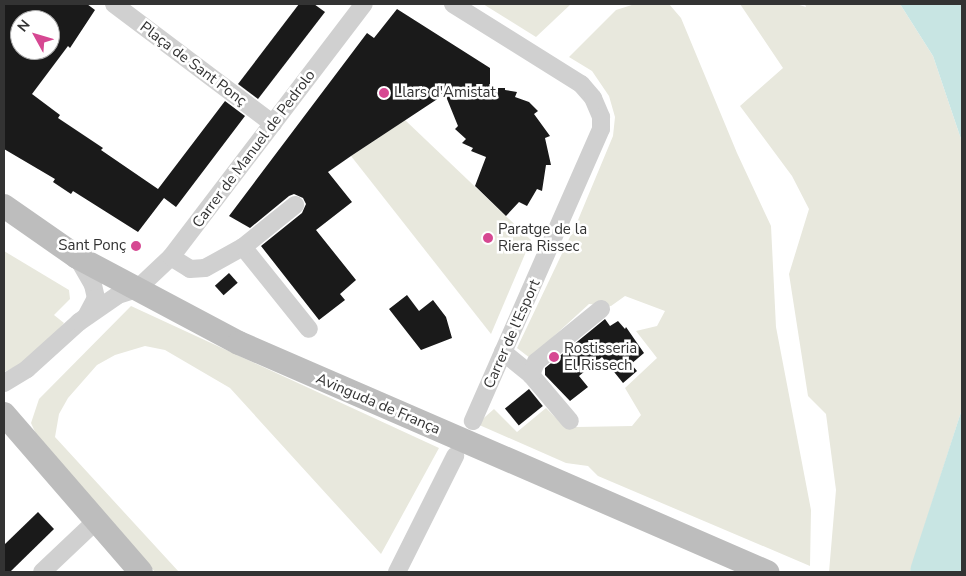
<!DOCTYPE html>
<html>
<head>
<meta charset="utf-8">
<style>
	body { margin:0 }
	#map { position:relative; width:966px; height:576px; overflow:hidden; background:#fff; font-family:"Nunito Sans",sans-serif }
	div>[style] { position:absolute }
	.green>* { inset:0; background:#e8e8dd }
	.water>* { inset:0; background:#c8e5e3 }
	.building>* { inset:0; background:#1a1a1a; transform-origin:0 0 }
	.minor>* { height:18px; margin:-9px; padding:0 9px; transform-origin:9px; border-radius:9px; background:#d0d0d0 }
	.secondary>* { height:24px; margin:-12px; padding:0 12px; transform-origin:12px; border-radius:12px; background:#bdbdbd }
	.dots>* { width:14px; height:14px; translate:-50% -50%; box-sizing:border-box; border:2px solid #fff; border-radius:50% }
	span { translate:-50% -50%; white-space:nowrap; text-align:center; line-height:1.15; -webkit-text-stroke:5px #fff; paint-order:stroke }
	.street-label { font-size:15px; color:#333 }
	.poi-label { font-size:15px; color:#333 }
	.left { translate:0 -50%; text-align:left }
	.right { translate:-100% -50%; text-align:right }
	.frame { position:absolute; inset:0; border:5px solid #333; pointer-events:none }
	.north { position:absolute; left:10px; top:10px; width:50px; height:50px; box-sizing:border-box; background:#fff; border:1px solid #adadad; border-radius:50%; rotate:309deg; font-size:14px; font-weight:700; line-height:20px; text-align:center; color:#333 }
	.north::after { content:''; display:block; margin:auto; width:18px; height:22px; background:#d64892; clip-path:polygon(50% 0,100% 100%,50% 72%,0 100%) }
</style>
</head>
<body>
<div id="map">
	<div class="green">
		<div style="clip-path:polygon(483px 4px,571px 4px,536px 37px)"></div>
		<div style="clip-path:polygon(635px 4px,669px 4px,681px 18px,737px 153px,771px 226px,776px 327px,811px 510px,810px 566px,598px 476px,588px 466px,566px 463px,477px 424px,494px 409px,517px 432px,546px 408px,562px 424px,577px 427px,632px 426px,641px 415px,625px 388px,657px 358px,636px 331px,657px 326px,665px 311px,625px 296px,611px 306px,589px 304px,530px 358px,517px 348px,578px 220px,613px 136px,615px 117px,609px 96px,592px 71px,569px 57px,616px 10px)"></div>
		<div style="clip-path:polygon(740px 4px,796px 4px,806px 7px,805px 4px,900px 4px,933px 56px,962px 142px,962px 409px,910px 572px,829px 572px,836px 490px,826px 414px,808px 396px,789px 274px,809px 209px,792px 176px,740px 106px,783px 68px)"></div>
		<div style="clip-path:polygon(405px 120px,531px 240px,491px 334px,351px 156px)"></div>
		<div style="clip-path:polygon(4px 251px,69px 290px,70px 299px,54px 315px,64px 323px,55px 334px,19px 365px,4px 372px)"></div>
		<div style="clip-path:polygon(131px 306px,439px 448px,381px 554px,230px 388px,165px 350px,145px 346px,115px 355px,97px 365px,68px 398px,59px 414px,55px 437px,179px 572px,155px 572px,40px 443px,31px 423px,39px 399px)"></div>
	</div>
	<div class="water">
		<div style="clip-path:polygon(900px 4px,962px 4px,962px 142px,933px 56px)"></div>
		<div style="clip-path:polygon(962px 409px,962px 572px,910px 572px,911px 566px)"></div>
	</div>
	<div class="building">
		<div style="clip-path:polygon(evenodd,4px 4px,87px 4px,95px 10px,70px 48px,68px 46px,32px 94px,60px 115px,58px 118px,103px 148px,101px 150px,158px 189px,225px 101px,245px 116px,176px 207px,164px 198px,138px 232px,73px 191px,71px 194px,53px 182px,55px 179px,4px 149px,4px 4px,20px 20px,50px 20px,50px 50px,20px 50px,20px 20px)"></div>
		<div style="clip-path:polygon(299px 4px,314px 4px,325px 12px,258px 99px,238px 84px)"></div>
		<div style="clip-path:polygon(397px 9px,490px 68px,490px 88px,505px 88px,505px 90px,517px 92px,515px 97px,529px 102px,538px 111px,534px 114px,550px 136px,545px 138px,551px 165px,546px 165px,542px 191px,537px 189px,527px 206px,519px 202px,506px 216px,475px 186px,486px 157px,471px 151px,473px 148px,462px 143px,466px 139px,455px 129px,458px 126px,445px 94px,351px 156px,328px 172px,352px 202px,316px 230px,356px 280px,340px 294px,345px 300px,319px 320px,261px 246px,302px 213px,306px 204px,303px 198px,294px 194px,289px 196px,250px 228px,229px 216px,367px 33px,374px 38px)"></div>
		<div style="left:229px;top:273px;width:13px;height:19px;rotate:48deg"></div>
		<div style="clip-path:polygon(407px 295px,419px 311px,433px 300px,446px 317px,452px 338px,421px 350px,389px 309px)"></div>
		<div style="clip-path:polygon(605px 319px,610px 326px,618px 321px,625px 329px,626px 327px,644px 353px,631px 364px,637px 371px,623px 383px,602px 357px,579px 376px,588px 387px,570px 401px,545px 375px,545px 368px)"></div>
		<div style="left:529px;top:389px;width:22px;height:31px;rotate:51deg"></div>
		<div style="clip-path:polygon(38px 512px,54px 529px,10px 572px,4px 572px,4px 545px)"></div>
	</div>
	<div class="minor">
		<div style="left:114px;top:4px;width:199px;rotate:37deg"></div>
		<div style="left:453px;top:4px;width:151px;rotate:32deg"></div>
		<div style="left:581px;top:84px;width:18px;rotate:49deg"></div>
		<div style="left:593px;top:98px;width:21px;rotate:67deg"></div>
		<div style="left:601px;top:117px;width:12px;rotate:90deg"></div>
		<div style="left:601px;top:129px;width:319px;rotate:113.7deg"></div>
		<div style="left:243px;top:247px;width:105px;rotate:51.2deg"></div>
		<div style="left:77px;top:257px;width:32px;rotate:60deg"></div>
		<div style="left:93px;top:285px;width:13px;rotate:77deg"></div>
		<div style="left:96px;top:298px;width:21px;rotate:118deg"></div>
		<div style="left:171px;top:257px;width:22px;rotate:32deg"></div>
		<div style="left:190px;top:269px;width:15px;rotate:-4deg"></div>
		<div style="left:205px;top:268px;width:43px;rotate:-28.9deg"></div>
		<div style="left:243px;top:247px;width:67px;rotate:-38.9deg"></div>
		<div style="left:503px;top:352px;width:36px;rotate:39deg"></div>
		<div style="left:531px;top:375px;width:60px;rotate:49.7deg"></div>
		<div style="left:531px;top:375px;width:14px;rotate:-69deg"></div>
		<div style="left:536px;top:362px;width:84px;rotate:-39.2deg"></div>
		<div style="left:4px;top:383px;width:27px;rotate:-31deg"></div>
		<div style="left:27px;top:369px;width:70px;rotate:-42.1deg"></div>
		<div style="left:79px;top:322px;width:47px;rotate:-34.7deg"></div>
		<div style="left:118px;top:295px;width:20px;rotate:-18deg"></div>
		<div style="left:137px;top:289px;width:47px;rotate:-43.3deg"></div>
		<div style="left:171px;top:257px;width:318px;rotate:-52.7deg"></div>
		<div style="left:42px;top:572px;width:76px;rotate:-43.4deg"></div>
		<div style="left:397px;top:572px;width:130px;rotate:-63.4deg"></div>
	</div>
	<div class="secondary">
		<div style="left:4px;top:206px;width:89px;rotate:34.9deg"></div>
		<div style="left:77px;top:257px;width:183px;rotate:28deg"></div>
		<div style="left:239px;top:343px;width:576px;rotate:23.45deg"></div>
		<div style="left:4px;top:414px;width:209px;rotate:49.1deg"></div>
	</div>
	<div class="dots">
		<div style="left:384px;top:93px;background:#d64892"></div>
		<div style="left:488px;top:238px;background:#d64892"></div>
		<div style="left:136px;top:246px;background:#d64892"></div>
		<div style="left:554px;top:357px;background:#d64892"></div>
	</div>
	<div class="street-label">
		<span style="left:193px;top:64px;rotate:37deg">Plaça de Sant Ponç</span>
		<span style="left:254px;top:149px;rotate:-53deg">Carrer de Manuel de Pedrolo</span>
		<span style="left:512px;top:334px;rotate:-66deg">Carrer de l'Esport</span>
		<span style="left:378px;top:404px;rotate:23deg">Avinguda de França</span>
	</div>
	<div class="poi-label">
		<span class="left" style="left:394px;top:93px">Llars d'Amistat</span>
		<span class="left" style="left:498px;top:238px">Paratge de la<br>Riera Rissec</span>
		<span class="right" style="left:126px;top:246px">Sant Ponç</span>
		<span class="left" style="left:564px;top:357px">Rostisseria<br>El Rissech</span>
	</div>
	<div class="frame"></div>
	<div class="north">N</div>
</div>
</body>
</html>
